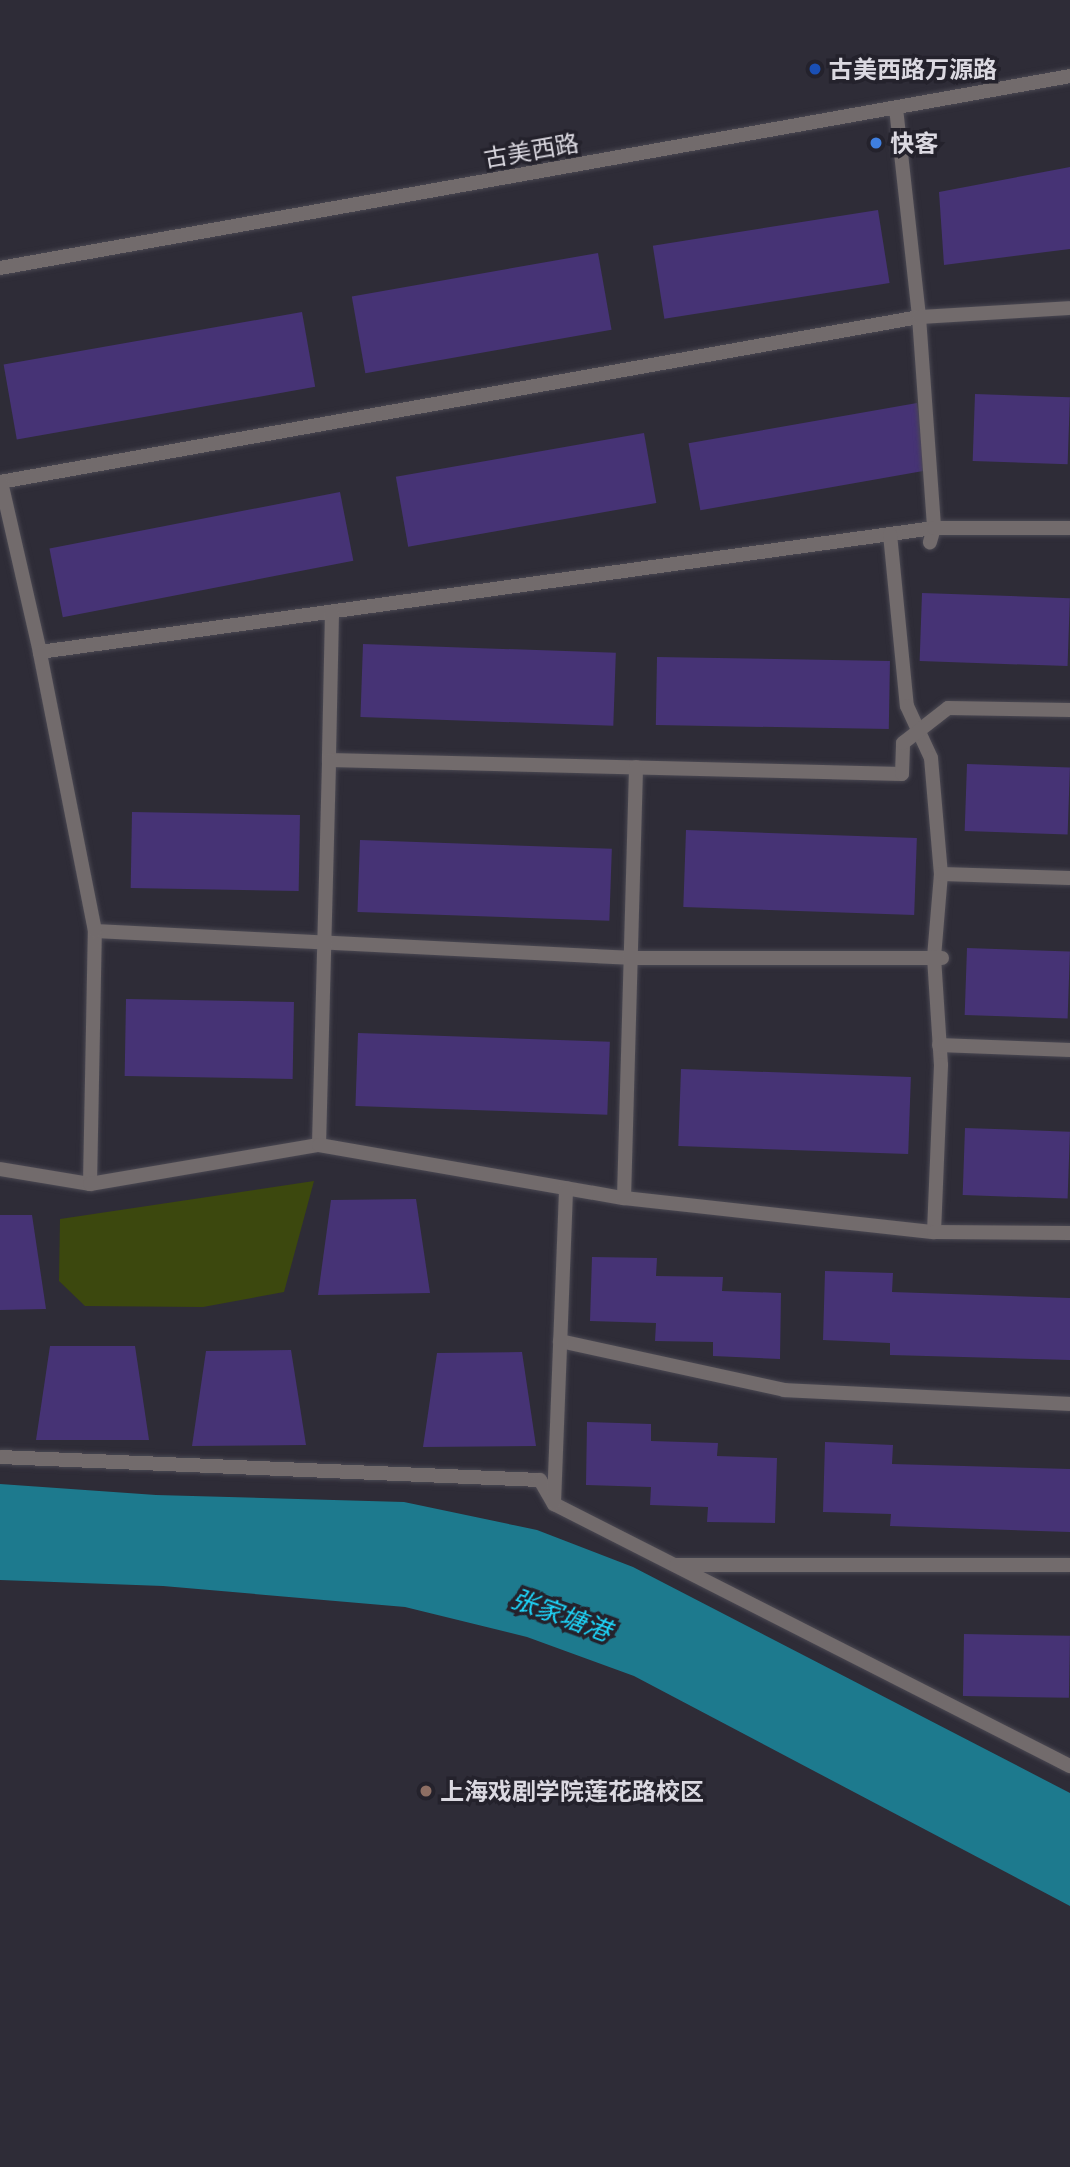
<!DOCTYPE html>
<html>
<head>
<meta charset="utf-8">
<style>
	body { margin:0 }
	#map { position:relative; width:1070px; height:2167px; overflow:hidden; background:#2e2c37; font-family:Manrope,"Noto Sans SC",sans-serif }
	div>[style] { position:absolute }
	.green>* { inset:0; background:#3c480e }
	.water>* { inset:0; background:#1d7a8e }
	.building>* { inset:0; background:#463375; transform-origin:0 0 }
	.roads { filter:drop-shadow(0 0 2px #4a4852) drop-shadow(0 0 2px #4a4852) }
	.service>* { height:14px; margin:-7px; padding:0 7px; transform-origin:7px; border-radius:7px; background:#726b6c }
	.minor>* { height:14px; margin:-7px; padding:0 7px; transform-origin:7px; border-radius:7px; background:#726b6c }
	.dots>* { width:19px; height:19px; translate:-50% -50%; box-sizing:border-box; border:4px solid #24222c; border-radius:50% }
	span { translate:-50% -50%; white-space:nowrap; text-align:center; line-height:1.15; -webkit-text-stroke:7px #24222c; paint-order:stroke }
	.poi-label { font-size:24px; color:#dbd9e1; font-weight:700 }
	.left { translate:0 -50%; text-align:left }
	.street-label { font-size:24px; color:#dbd9e1 }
	.water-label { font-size:26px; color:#1ed4f8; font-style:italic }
</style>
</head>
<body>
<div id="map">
	<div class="green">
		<div style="clip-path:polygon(314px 1181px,284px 1292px,203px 1307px,85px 1306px,59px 1281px,60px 1219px)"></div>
	</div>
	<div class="water">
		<div style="clip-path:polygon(0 1484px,156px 1495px,404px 1502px,537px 1530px,633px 1567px,1070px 1793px,1070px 1906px,634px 1676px,527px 1637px,405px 1607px,163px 1586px,0 1580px)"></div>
	</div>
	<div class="building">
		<div style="clip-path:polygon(1070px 167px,1070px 249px,944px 265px,939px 192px)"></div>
		<div style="left:878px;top:210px;width:74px;height:228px;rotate:81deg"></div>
		<div style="left:598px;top:253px;width:78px;height:250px;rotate:80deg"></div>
		<div style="left:302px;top:312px;width:76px;height:303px;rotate:80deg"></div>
		<div style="left:975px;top:394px;width:95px;height:67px;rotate:2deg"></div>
		<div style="left:917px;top:403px;width:68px;height:232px;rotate:80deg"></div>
		<div style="left:644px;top:433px;width:71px;height:252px;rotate:80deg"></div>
		<div style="left:340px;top:492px;width:70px;height:296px;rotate:79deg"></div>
		<div style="left:922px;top:593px;width:148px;height:68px;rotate:2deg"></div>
		<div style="left:363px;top:644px;width:253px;height:73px;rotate:2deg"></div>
		<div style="left:657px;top:657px;width:233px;height:68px;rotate:1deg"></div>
		<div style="left:967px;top:764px;width:103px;height:67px;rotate:2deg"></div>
		<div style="left:132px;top:812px;width:168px;height:76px;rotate:1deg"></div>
		<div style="left:686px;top:830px;width:231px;height:77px;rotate:2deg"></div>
		<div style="left:360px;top:840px;width:252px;height:72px;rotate:2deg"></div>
		<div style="left:967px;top:948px;width:103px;height:67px;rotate:2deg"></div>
		<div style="left:126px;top:999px;width:168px;height:77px;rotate:1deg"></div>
		<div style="left:358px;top:1033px;width:252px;height:73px;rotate:2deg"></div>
		<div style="left:681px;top:1069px;width:230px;height:77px;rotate:2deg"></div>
		<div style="left:965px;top:1128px;width:105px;height:67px;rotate:2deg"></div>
		<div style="clip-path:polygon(416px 1199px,430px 1293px,318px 1295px,331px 1200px)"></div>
		<div style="clip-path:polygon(0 1215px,32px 1215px,46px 1309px,0 1310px)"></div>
		<div style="clip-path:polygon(592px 1257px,657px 1258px,656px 1276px,723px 1277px,722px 1291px,781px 1293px,780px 1359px,713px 1356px,713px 1342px,655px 1341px,656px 1323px,590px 1321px)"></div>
		<div style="clip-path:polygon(825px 1271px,893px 1273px,892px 1292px,1070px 1298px,1070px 1360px,890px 1355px,890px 1343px,823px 1340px)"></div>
		<div style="clip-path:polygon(50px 1346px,135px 1346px,149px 1440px,36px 1440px)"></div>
		<div style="clip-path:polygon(291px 1350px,306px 1445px,192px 1446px,206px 1351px)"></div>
		<div style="clip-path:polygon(522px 1352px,536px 1446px,423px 1447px,437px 1353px)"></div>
		<div style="clip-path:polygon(587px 1422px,651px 1424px,651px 1441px,718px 1443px,717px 1456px,777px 1458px,775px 1523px,707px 1522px,708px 1507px,650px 1505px,651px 1487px,586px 1485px)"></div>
		<div style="clip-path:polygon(825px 1442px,893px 1445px,892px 1464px,1070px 1469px,1070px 1532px,890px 1526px,891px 1514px,823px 1512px)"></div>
		<div style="left:964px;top:1634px;width:106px;height:62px;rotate:1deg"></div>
	</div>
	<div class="roads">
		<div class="service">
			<div style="left:896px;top:108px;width:210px;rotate:83.7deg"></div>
			<div style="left:919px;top:317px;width:212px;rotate:85.9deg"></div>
			<div style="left:934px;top:528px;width:15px;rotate:106deg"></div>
			<div style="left:0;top:482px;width:934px;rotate:-10.18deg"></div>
			<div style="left:919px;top:317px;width:151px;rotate:-3.4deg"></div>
			<div style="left:1px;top:482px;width:174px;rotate:77.1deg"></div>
			<div style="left:40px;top:652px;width:903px;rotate:-7.9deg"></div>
			<div style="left:934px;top:528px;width:136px"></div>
			<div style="left:890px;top:534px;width:173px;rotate:84.4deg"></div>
			<div style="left:907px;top:706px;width:57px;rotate:65.2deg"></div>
			<div style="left:931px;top:758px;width:116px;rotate:85.1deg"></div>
			<div style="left:941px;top:874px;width:83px;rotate:94.8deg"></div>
			<div style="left:934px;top:957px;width:108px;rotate:86.3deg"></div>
			<div style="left:941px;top:1065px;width:167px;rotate:92.4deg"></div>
			<div style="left:332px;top:612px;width:148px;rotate:91.2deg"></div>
			<div style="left:329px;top:760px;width:573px;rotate:1.4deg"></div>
			<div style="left:902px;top:774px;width:31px;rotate:-88deg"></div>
			<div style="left:903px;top:743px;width:57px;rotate:-37.9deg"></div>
			<div style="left:948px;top:708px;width:122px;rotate:0.9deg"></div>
			<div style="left:941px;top:874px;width:129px;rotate:1.8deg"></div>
			<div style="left:95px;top:931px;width:540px;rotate:2.87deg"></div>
			<div style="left:634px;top:958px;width:308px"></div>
			<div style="left:939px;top:1045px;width:131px;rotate:2.2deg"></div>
			<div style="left:319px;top:1145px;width:385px;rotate:-88.5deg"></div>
			<div style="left:0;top:1169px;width:91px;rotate:9.5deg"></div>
			<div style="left:90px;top:1184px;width:253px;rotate:-88.9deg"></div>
			<div style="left:95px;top:931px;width:284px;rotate:-101.2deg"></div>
			<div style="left:90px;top:1184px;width:232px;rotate:-9.7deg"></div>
			<div style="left:319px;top:1145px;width:310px;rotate:9.9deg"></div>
			<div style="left:624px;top:1198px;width:312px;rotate:6.3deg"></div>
			<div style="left:934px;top:1232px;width:136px;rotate:0.4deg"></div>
			<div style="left:624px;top:1198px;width:431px;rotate:-88.4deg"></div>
			<div style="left:560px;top:1341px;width:229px;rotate:12.3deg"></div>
			<div style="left:784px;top:1390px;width:286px;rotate:2.8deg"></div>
			<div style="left:0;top:1457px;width:540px;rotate:2.44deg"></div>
			<div style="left:540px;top:1480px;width:28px;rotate:60deg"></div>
			<div style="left:554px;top:1504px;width:579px;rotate:26.92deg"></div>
			<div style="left:554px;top:1503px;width:315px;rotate:-87.8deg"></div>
			<div style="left:676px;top:1565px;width:394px"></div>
		</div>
		<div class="minor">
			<div style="left:0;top:268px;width:1087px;rotate:-10.17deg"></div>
		</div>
	</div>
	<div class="dots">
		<div style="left:815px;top:69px;background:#1a4fb4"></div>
		<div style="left:876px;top:143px;background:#3f7fe0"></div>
		<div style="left:426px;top:1791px;background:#8d6e63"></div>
	</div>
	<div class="poi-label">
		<span class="left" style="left:829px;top:69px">古美西路万源路</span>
		<span class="left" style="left:890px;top:143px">快客</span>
		<span class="left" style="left:440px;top:1791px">上海戏剧学院莲花路校区</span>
	</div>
	<div class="street-label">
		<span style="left:531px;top:150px;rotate:-10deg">古美西路</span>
	</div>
	<div class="water-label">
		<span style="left:561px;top:1615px;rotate:20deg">张家塘港</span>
	</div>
</div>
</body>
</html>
